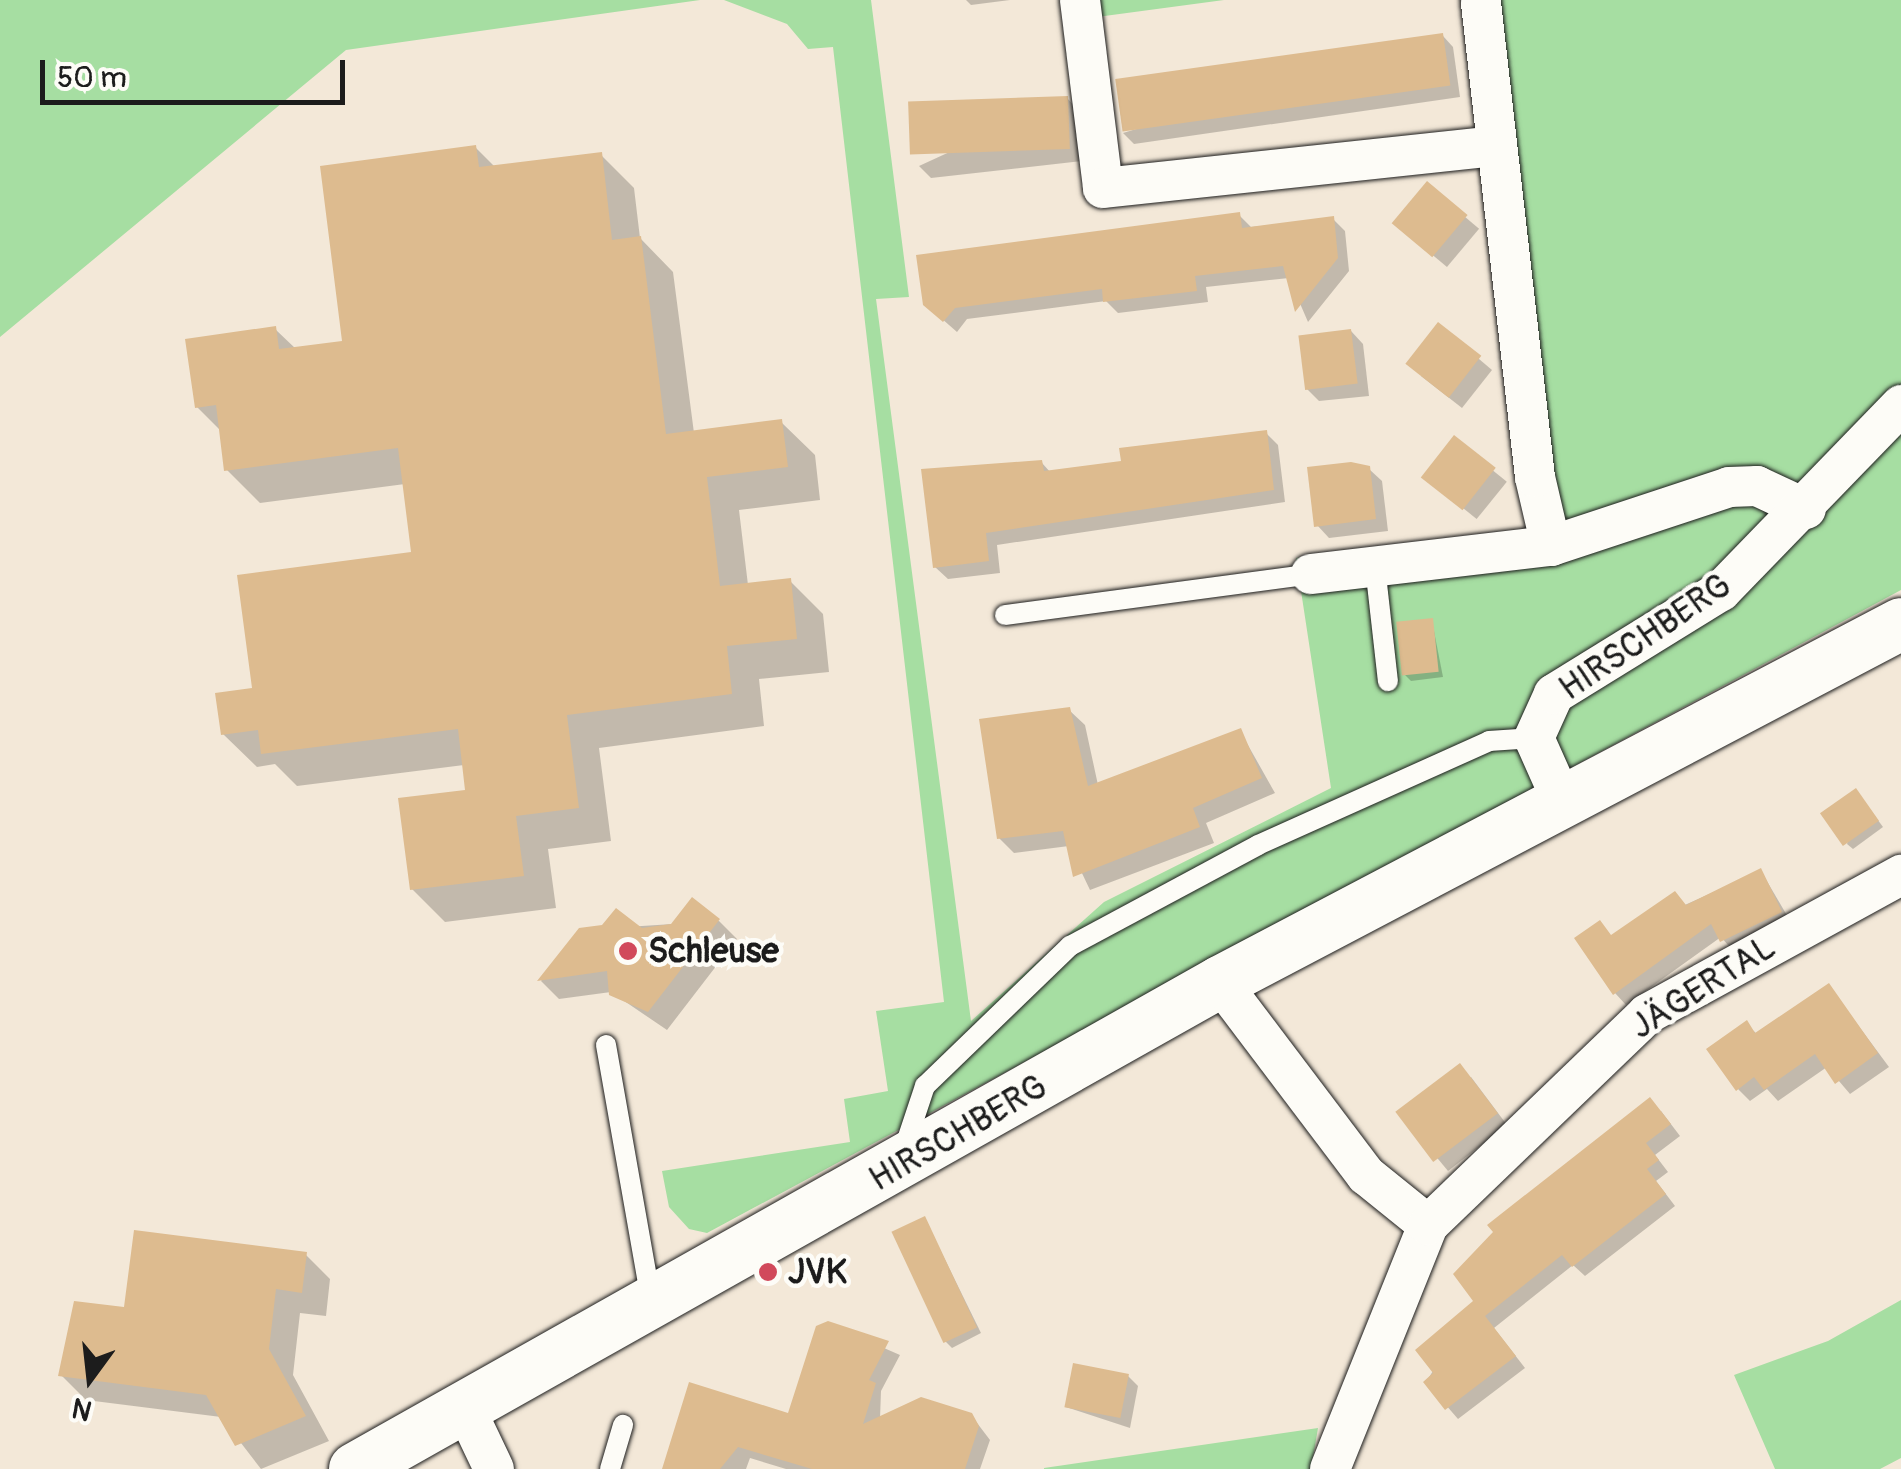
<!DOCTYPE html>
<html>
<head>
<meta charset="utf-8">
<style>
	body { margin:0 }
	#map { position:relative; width:1901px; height:1469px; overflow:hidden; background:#f3e8d8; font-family:Pangolin,sans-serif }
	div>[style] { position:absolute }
	.green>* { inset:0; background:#a6dea2 }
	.shadow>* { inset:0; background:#0003; transform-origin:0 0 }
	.building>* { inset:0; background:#ddbb8f; transform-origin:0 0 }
	.roads { filter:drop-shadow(0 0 2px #1c1c1c) drop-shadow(0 0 2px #1c1c1c) }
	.service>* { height:20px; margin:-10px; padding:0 10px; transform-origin:10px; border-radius:10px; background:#fdfcf7 }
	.minor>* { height:40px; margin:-20px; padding:0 20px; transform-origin:20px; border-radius:20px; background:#fdfcf7 }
	.tertiary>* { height:52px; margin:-26px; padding:0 26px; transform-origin:26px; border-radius:26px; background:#fdfcf7 }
	.dots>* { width:28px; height:28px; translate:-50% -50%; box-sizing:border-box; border:5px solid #fdfcf7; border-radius:50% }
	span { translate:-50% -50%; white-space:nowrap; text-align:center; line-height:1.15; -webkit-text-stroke:9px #fdfcf7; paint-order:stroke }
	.street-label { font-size:35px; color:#1c1c1c }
	.poi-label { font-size:35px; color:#1c1c1c; font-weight:700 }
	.left { translate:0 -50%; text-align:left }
	.north { position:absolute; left:40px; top:1329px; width:100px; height:100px; -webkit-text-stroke:8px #fdfcf7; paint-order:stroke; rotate:195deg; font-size:28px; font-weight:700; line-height:40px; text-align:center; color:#1c1c1c }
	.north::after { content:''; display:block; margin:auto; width:35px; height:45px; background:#1c1c1c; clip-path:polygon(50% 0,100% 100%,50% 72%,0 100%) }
	.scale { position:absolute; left:40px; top:60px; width:305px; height:45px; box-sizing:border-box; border:5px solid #1c1c1c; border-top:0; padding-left:12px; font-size:30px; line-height:35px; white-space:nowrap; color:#1c1c1c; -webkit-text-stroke:8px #fdfcf7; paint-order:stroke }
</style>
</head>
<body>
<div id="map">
	<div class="green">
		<div style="clip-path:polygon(0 0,700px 0,346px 50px,0 337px)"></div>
		<div style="clip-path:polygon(724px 0,871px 0,909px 297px,876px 299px,971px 1021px,1104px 902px,1331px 788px,1296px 558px,1527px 529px,1463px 0,1901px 0,1901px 590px,707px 1233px,689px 1229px,669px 1207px,662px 1171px,850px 1142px,844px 1099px,888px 1091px,876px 1011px,944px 1002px,833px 47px,808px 49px,787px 24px)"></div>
		<div style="clip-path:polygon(1095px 0,1224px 0,1097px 17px)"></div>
		<div style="clip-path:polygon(1901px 1300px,1901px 1458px,1880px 1469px,1775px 1469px,1734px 1375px,1828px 1341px)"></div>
		<div style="clip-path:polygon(1318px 1428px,1311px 1469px,1044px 1469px,1044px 1468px)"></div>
	</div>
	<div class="shadow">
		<div style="clip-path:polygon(966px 0,1010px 0,971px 5px)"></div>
		<div style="clip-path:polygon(1443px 36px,1453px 47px,1460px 97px,1134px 144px,1123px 133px)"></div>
		<div style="clip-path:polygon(1067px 98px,1079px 111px,1082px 161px,931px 178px,919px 166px)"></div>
		<div style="clip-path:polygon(475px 147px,495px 167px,601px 155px,634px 188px,640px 238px,673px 272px,694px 433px,781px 422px,815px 455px,820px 500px,739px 510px,748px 585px,790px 581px,823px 614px,829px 672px,759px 679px,764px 726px,599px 748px,611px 841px,548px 849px,556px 908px,445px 922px,412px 889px,468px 792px,464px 765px,297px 786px,275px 764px,257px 767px,223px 734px,255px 690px,414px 554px,405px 484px,260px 503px,227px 470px,222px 432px,197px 407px,275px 329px,296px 349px,345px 343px)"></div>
		<div style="left:1427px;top:185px;width:68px;height:50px;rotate:40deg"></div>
		<div style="clip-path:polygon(1239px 215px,1251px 227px,1333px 219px,1345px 231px,1349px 271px,1308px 322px,1289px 278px,1206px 287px,1208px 302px,1118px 313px,1106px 301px,967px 319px,957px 332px,925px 304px)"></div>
		<div style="clip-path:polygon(1439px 325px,1492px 370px,1462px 408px,1421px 376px)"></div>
		<div style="clip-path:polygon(1351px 331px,1363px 344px,1369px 396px,1319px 401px,1307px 389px)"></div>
		<div style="clip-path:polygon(1266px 433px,1278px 445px,1285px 502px,997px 545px,1000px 573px,948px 579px,935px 567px,1042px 463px,1051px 473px,1124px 463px)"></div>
		<div style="left:1454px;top:439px;width:68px;height:48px;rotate:39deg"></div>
		<div style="clip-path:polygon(1369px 469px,1382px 481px,1388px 531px,1329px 538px,1317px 525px)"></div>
		<div style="clip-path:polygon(1432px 621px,1443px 677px,1411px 681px,1405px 675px)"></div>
		<div style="clip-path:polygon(1069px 710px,1085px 725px,1098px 785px,1240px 731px,1275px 793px,1206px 823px,1214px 843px,1090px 890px,1069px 846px,1014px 853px,999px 838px)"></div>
		<div style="clip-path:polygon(1861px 797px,1883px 827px,1853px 849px,1847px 844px)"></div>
		<div style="clip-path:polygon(1761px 871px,1792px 924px,1734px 952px,1721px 937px,1626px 1005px,1615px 993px,1613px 937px)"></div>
		<div style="clip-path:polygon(719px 921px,737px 939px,667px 1030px,611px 992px,559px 999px,541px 981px,580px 930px)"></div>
		<div style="clip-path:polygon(1829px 986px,1889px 1067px,1850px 1094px,1827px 1067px,1778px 1101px,1767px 1089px,1750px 1101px,1738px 1089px,1746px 1024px,1757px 1034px)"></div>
		<div style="clip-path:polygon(1471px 1077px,1507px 1125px,1448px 1171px,1400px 1113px)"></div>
		<div style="clip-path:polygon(1661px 1111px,1680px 1136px,1655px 1155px,1668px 1172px,1656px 1181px,1675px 1206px,1585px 1276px,1573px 1265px,1494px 1328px,1525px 1368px,1458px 1419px,1426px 1382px,1477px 1301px)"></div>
		<div style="clip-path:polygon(925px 1219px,981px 1333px,952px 1348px,946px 1342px)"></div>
		<div style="clip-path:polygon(306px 1255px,330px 1279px,326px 1316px,300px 1313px,293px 1375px,329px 1441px,261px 1469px,221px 1417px,86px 1400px,61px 1375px)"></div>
		<div style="clip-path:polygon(829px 1324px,900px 1355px,881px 1391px,880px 1419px,971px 1415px,990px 1440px,980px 1469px,786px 1469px,750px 1458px,746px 1469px,664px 1469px,790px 1416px)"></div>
		<div style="clip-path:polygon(1128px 1376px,1138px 1386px,1130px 1428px,1066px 1407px)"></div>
	</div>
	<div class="building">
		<div style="left:1443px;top:33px;width:53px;height:331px;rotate:82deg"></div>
		<div style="left:1068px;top:96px;width:53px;height:160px;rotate:88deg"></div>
		<div style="clip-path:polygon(476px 145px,479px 167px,602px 152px,612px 240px,641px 236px,666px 434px,782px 419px,788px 467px,707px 477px,720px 586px,791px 578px,797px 639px,727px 646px,732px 694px,567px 715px,579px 808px,516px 816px,524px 876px,410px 890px,398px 798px,465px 790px,458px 729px,261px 754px,258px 730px,221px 735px,215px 693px,252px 688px,237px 575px,411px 552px,398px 448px,224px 471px,216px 405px,195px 408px,185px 339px,276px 326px,279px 349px,342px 341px,320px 166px)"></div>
		<div style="left:1427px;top:181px;width:53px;height:55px;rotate:40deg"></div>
		<div style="clip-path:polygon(1240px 212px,1242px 228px,1334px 216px,1338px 258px,1295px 312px,1283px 266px,1195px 276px,1197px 291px,1103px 302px,1102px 289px,955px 308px,943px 322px,923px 305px,916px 255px)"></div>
		<div style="left:1438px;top:322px;width:55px;height:53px;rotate:38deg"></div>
		<div style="left:1351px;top:329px;width:55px;height:53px;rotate:83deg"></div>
		<div style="clip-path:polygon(1267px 430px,1274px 490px,986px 533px,989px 561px,933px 568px,921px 469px,1042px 460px,1044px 471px,1121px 461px,1119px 448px)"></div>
		<div style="left:1454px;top:435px;width:53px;height:54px;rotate:38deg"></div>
		<div style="clip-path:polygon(1351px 462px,1370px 466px,1376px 519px,1314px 527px,1307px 467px)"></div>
		<div style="left:1433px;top:618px;width:54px;height:37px;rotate:84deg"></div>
		<div style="clip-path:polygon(1070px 707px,1088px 786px,1241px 728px,1262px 778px,1193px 808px,1200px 827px,1073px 877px,1063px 831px,997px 839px,979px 719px)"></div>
		<div style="left:1856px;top:788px;width:40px;height:44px;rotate:55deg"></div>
		<div style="clip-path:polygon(1761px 868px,1782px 912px,1720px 942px,1711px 924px,1613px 995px,1574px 938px,1600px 920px,1611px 935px,1675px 891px,1686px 905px)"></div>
		<div style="clip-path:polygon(692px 897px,720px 919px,648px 1012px,609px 995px,607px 971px,537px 981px,579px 928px,602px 925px,616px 908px,642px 928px,671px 924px)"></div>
		<div style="clip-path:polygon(1829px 983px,1878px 1053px,1835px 1084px,1815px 1054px,1764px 1090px,1754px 1077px,1736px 1091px,1706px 1049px,1747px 1020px,1755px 1033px)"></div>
		<div style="left:1460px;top:1063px;width:63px;height:81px;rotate:53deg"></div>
		<div style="clip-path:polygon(1650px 1097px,1671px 1124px,1646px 1143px,1659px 1160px,1647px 1169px,1666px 1194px,1572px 1267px,1562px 1255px,1485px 1316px,1516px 1356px,1445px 1410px,1423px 1382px,1433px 1373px,1415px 1350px,1473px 1301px,1453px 1274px,1493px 1232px,1487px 1225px)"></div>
		<div style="left:925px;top:1216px;width:123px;height:37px;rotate:65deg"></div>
		<div style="clip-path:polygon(134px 1230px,307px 1252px,302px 1293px,276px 1289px,269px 1349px,306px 1416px,235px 1446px,206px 1395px,58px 1376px,74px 1301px,124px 1307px)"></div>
		<div style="clip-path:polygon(828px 1321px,889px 1341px,869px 1380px,876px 1383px,863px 1424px,921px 1397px,972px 1413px,979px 1426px,965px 1469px,812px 1469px,738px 1447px,720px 1469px,662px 1469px,689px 1382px,788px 1413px,816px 1326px)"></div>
		<div style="left:1073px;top:1363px;width:57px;height:45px;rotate:11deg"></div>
	</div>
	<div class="roads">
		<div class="service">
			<div style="left:1375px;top:566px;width:116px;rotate:83.6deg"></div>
			<div style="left:1005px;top:615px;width:309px;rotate:-7.6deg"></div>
			<div style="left:606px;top:1045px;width:260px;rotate:80deg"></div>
			<div style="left:903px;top:1152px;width:70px;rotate:-71.6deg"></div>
			<div style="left:925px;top:1086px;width:202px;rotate:-44deg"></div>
			<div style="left:1070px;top:946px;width:213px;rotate:-28.2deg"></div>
			<div style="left:1258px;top:845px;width:253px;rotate:-24.2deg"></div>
			<div style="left:1489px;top:741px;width:45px;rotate:-3.8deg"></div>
			<div style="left:610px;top:1469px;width:46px;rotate:-73.5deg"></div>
		</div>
		<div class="minor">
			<div style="left:1080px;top:0;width:189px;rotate:83deg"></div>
			<div style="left:1103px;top:188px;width:395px;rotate:-6.1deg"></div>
			<div style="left:1551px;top:546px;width:188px;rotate:-18.3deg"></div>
			<div style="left:1729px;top:487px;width:28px;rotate:-2deg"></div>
			<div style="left:1757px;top:486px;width:54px;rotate:25.1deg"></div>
			<div style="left:1311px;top:574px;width:242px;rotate:-6.7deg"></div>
			<div style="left:1551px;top:546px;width:71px;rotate:-103.1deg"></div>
			<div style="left:1535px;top:477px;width:480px;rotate:-96.5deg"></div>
			<div style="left:1563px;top:803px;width:71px;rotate:-114deg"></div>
			<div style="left:1534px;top:738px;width:48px;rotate:-65.6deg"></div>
			<div style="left:1554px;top:694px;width:196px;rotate:-31.7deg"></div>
			<div style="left:1721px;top:591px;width:259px;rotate:-45.9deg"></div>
			<div style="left:1220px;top:982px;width:242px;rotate:52.9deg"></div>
			<div style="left:1366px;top:1175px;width:80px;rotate:38.9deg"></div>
			<div style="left:466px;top:1410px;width:65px;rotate:64.6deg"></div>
			<div style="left:1330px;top:1469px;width:263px;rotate:-68.1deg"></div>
			<div style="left:1428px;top:1225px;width:304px;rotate:-43.9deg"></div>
			<div style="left:1647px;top:1014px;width:290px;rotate:-28.7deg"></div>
		</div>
		<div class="tertiary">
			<div style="left:355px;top:1469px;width:993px;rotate:-29.38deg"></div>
			<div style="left:1220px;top:982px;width:769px;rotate:-27.73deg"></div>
		</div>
	</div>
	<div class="dots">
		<div style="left:628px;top:951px;background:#d1495b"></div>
		<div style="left:768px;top:1272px;background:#d1495b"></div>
	</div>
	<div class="street-label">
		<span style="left:1645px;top:637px;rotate:-34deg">HIRSCHBERG</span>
		<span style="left:1703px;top:987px;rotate:-32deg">JÄGERTAL</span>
		<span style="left:958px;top:1133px;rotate:-30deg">HIRSCHBERG</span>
	</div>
	<div class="poi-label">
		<span class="left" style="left:648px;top:951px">Schleuse</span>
		<span class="left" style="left:788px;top:1272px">JVK</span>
	</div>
	<div class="north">N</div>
	<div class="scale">50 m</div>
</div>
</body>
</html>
